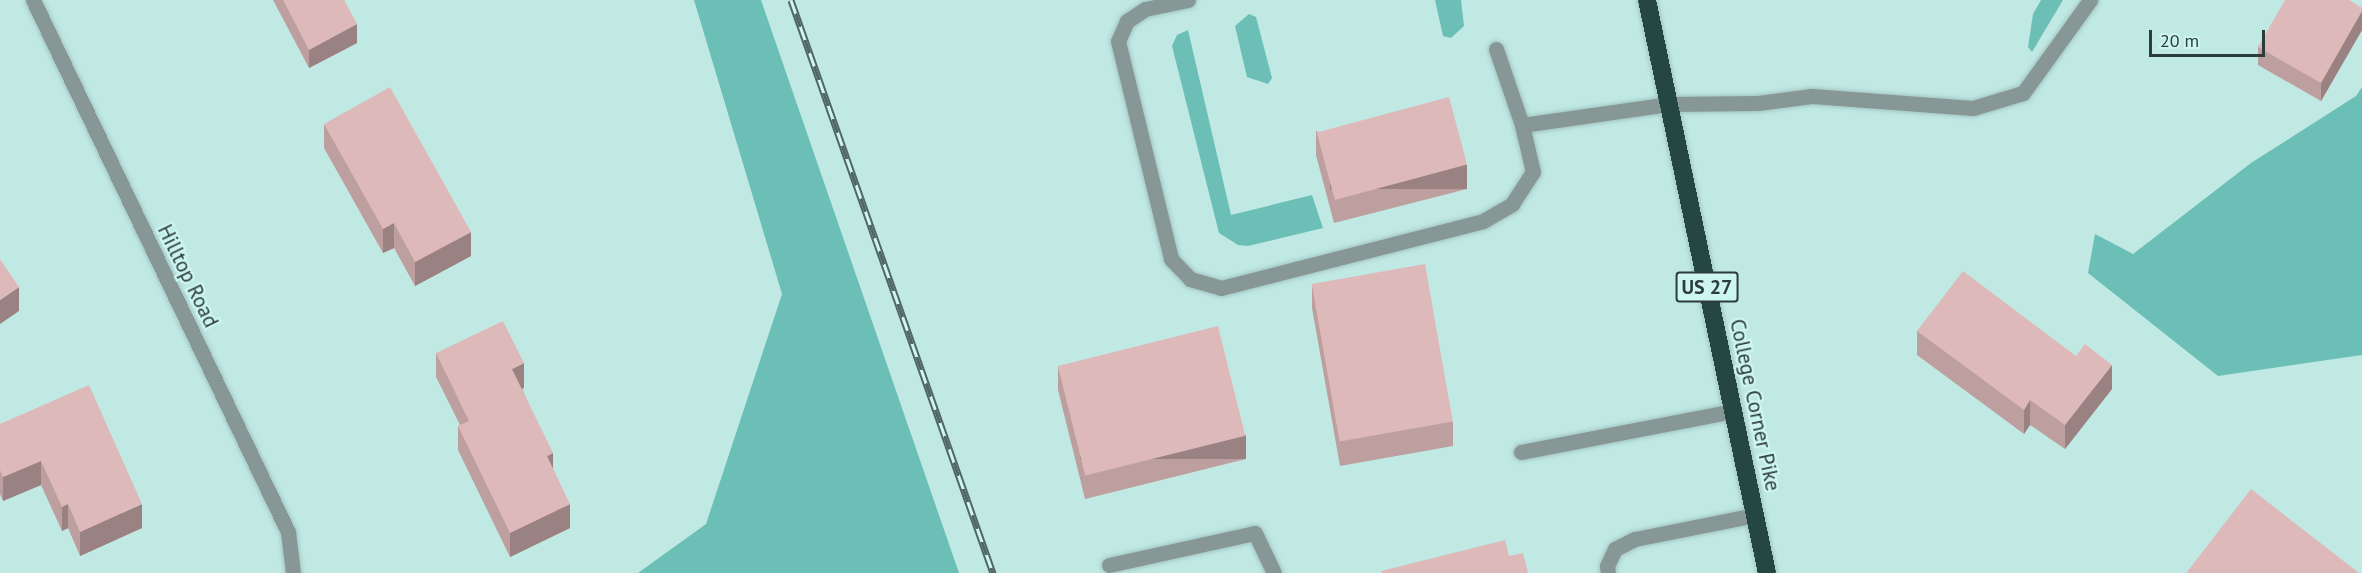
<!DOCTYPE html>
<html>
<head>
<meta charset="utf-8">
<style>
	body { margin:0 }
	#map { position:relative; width:2362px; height:573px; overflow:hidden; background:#c1e9e4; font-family:"PT Sans",sans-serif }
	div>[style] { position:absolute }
	.green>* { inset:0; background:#6cbfb6 }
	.roads { filter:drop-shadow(0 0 2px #a3c6c2) drop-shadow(0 0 2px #a3c6c2) }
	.minor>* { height:15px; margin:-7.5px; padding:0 7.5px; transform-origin:7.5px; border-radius:7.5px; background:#879795 }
	.highway>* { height:18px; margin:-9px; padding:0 9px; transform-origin:9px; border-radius:9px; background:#244743 }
	.rail>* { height:7px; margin-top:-3.5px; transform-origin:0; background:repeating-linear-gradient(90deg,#cef6f1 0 14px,#516764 0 28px); box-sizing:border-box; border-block:2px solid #516764 }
	.wall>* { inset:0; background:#be9f9f }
	.shaded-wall>* { inset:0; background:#9b8282; transform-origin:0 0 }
	.building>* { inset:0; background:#ddb9b9; transform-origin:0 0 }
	span { translate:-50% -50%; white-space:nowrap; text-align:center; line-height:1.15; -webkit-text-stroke:4.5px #cef6f1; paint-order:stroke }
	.shield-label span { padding:2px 4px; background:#cef6f1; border:2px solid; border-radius:4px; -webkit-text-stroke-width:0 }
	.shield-label { font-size:20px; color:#2c3c3a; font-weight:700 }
	.street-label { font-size:21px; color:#2c3c3a }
	.scale { position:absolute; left:2149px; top:30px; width:116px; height:27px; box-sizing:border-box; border:3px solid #2c3c3a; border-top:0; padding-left:8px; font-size:18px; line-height:21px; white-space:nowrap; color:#2c3c3a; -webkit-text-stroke:4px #cef6f1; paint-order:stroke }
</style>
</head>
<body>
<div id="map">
	<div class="green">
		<div style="clip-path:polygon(694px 0,761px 0,959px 573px,638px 573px,706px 524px,782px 294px)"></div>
		<div style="clip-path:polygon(1435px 0,1461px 0,1464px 26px,1451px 38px,1443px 36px)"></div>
		<div style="clip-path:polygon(2041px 0,2063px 0,2032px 52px,2028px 47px,2033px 14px)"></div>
		<div style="clip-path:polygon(1249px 14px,1256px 17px,1272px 78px,1268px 84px,1247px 77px,1235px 26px)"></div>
		<div style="clip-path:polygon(1188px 30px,1231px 215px,1312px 195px,1323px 228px,1248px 246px,1238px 245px,1219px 233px,1172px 46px,1177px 35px)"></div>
		<div style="clip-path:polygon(2362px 87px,2362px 355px,2218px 376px,2088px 273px,2095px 234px,2133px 254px,2251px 163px,2356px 96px)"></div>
	</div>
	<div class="roads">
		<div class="minor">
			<div style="left:33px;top:0;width:590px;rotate:64.39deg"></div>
			<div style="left:288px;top:532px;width:41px;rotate:83deg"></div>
			<div style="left:1188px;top:0;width:44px;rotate:168.2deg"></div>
			<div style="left:1145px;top:9px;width:22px;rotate:146deg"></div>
			<div style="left:1127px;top:21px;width:22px;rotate:114deg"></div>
			<div style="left:1118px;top:41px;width:224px;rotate:76.3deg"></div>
			<div style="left:1171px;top:259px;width:28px;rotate:46deg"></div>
			<div style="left:1190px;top:279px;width:32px;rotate:16deg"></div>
			<div style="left:1221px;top:288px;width:270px;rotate:-14.3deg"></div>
			<div style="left:1483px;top:221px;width:34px;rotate:-30deg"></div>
			<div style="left:1512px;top:204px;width:38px;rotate:-57deg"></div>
			<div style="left:1533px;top:172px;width:48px;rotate:-103.2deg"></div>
			<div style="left:1496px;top:49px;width:80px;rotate:71.1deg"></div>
			<div style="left:1522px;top:125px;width:148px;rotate:-8.1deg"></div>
			<div style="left:1669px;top:104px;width:89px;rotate:-0.6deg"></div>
			<div style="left:1758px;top:103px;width:54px;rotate:-7.4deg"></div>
			<div style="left:1812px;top:96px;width:161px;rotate:4.3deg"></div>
			<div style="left:1973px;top:108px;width:52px;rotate:-16.7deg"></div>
			<div style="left:2023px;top:93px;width:115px;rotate:-54.2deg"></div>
			<div style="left:1521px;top:452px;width:216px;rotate:-10.9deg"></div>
			<div style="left:1109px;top:565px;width:149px;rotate:-12.4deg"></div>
			<div style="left:1255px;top:533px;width:44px;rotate:64.6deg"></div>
			<div style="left:1608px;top:573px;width:7px;rotate:-98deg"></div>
			<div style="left:1607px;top:566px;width:19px;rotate:-65deg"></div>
			<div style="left:1615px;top:549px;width:22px;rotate:-27deg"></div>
			<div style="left:1635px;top:539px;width:122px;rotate:-11.3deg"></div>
		</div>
		<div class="highway">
			<div style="left:1647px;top:0;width:585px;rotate:78.17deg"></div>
		</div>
	</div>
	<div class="rail">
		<div style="left:791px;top:0;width:608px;rotate:70.58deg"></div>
	</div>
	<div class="wall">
		<div style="clip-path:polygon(273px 0,344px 0,357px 43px,309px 68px)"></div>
		<div style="clip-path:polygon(2362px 8px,2362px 30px,2321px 101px,2258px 65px,2258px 47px)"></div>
		<div style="clip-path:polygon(324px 124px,471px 256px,415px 286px,394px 248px,383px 253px,324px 148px)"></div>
		<div style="clip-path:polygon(1316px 131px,1467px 189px,1334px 223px,1316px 155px)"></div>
		<div style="clip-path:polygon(1312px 284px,1453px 422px,1453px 446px,1340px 466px,1312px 308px)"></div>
		<div style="clip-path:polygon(1917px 331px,2112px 389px,2065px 449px,2030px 425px,2024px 434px,1917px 355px)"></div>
		<div style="clip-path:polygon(436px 353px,524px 388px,522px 388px,553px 469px,570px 528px,510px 557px,458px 450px,458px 426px,460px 425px,436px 377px)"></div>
		<div style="clip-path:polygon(1058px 366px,1246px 459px,1085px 499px,1058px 390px)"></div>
		<div style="clip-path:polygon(0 424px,142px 528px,80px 556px,68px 528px,62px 531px,41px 485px,3px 501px,0 494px)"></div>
	</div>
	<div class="shaded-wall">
		<div style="clip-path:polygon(2362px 11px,2362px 30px,2321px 101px,2321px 83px)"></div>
		<div style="clip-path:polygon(357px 24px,357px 43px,309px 68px,309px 50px)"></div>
		<div style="left:1467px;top:165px;width:24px;height:137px;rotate:90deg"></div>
		<div style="clip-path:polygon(394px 223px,394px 248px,383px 253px,383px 229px)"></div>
		<div style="clip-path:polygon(471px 232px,471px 256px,415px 286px,415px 262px)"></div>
		<div style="clip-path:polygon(19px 287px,19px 311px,0 324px,0 300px)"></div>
		<div style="clip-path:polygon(524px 363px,524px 388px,512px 393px,512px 369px)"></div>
		<div style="clip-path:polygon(2112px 365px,2112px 389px,2065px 449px,2065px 425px)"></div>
		<div style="clip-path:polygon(2030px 400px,2030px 425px,2024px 434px,2024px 410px)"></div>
		<div style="left:1246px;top:435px;width:24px;height:166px;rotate:90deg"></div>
		<div style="clip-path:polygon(553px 453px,553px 477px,547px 456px)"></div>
		<div style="clip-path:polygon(41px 461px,41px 485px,3px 501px,3px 477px)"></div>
		<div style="clip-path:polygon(68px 504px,68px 528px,62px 531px,62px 507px)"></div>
		<div style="clip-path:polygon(142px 504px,142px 528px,80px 556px,80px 532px)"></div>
		<div style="clip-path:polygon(570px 504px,570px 528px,510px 557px,510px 533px)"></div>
	</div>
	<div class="building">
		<div style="clip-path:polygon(283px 0,344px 0,357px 24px,309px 50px)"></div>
		<div style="clip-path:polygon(2285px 0,2349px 0,2362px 8px,2362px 11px,2321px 83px,2258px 47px)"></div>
		<div style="clip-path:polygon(390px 87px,471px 232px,415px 262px,394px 223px,383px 229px,324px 124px)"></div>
		<div style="left:1449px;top:97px;width:70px;height:137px;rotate:75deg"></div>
		<div style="clip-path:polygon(0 259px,19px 287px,0 300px)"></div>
		<div style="left:1425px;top:264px;width:160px;height:115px;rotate:80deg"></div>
		<div style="clip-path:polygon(1963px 271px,2076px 356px,2085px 344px,2112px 365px,2065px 425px,2030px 400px,2024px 410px,1917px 331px)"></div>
		<div style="clip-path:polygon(503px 321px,524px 363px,512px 369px,553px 453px,547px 456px,570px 504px,510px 533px,458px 426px,469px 421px,436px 353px)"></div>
		<div style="left:1218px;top:326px;width:113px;height:165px;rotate:76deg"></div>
		<div style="clip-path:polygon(89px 385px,142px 504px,80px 532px,68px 504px,62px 507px,41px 461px,3px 477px,0 470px,0 424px)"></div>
		<div style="clip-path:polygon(2251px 489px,2359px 573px,2188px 573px,2187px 572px)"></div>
		<div style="clip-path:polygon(1505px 540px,1509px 556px,1523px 553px,1528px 573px,1382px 573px,1381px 571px)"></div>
	</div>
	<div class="shield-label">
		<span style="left:1707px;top:287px">US 27</span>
	</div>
	<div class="street-label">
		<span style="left:188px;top:276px;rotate:64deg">Hilltop Road</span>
		<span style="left:1755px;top:405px;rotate:78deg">College Corner Pike</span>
	</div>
	<div class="scale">20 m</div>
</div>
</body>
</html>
